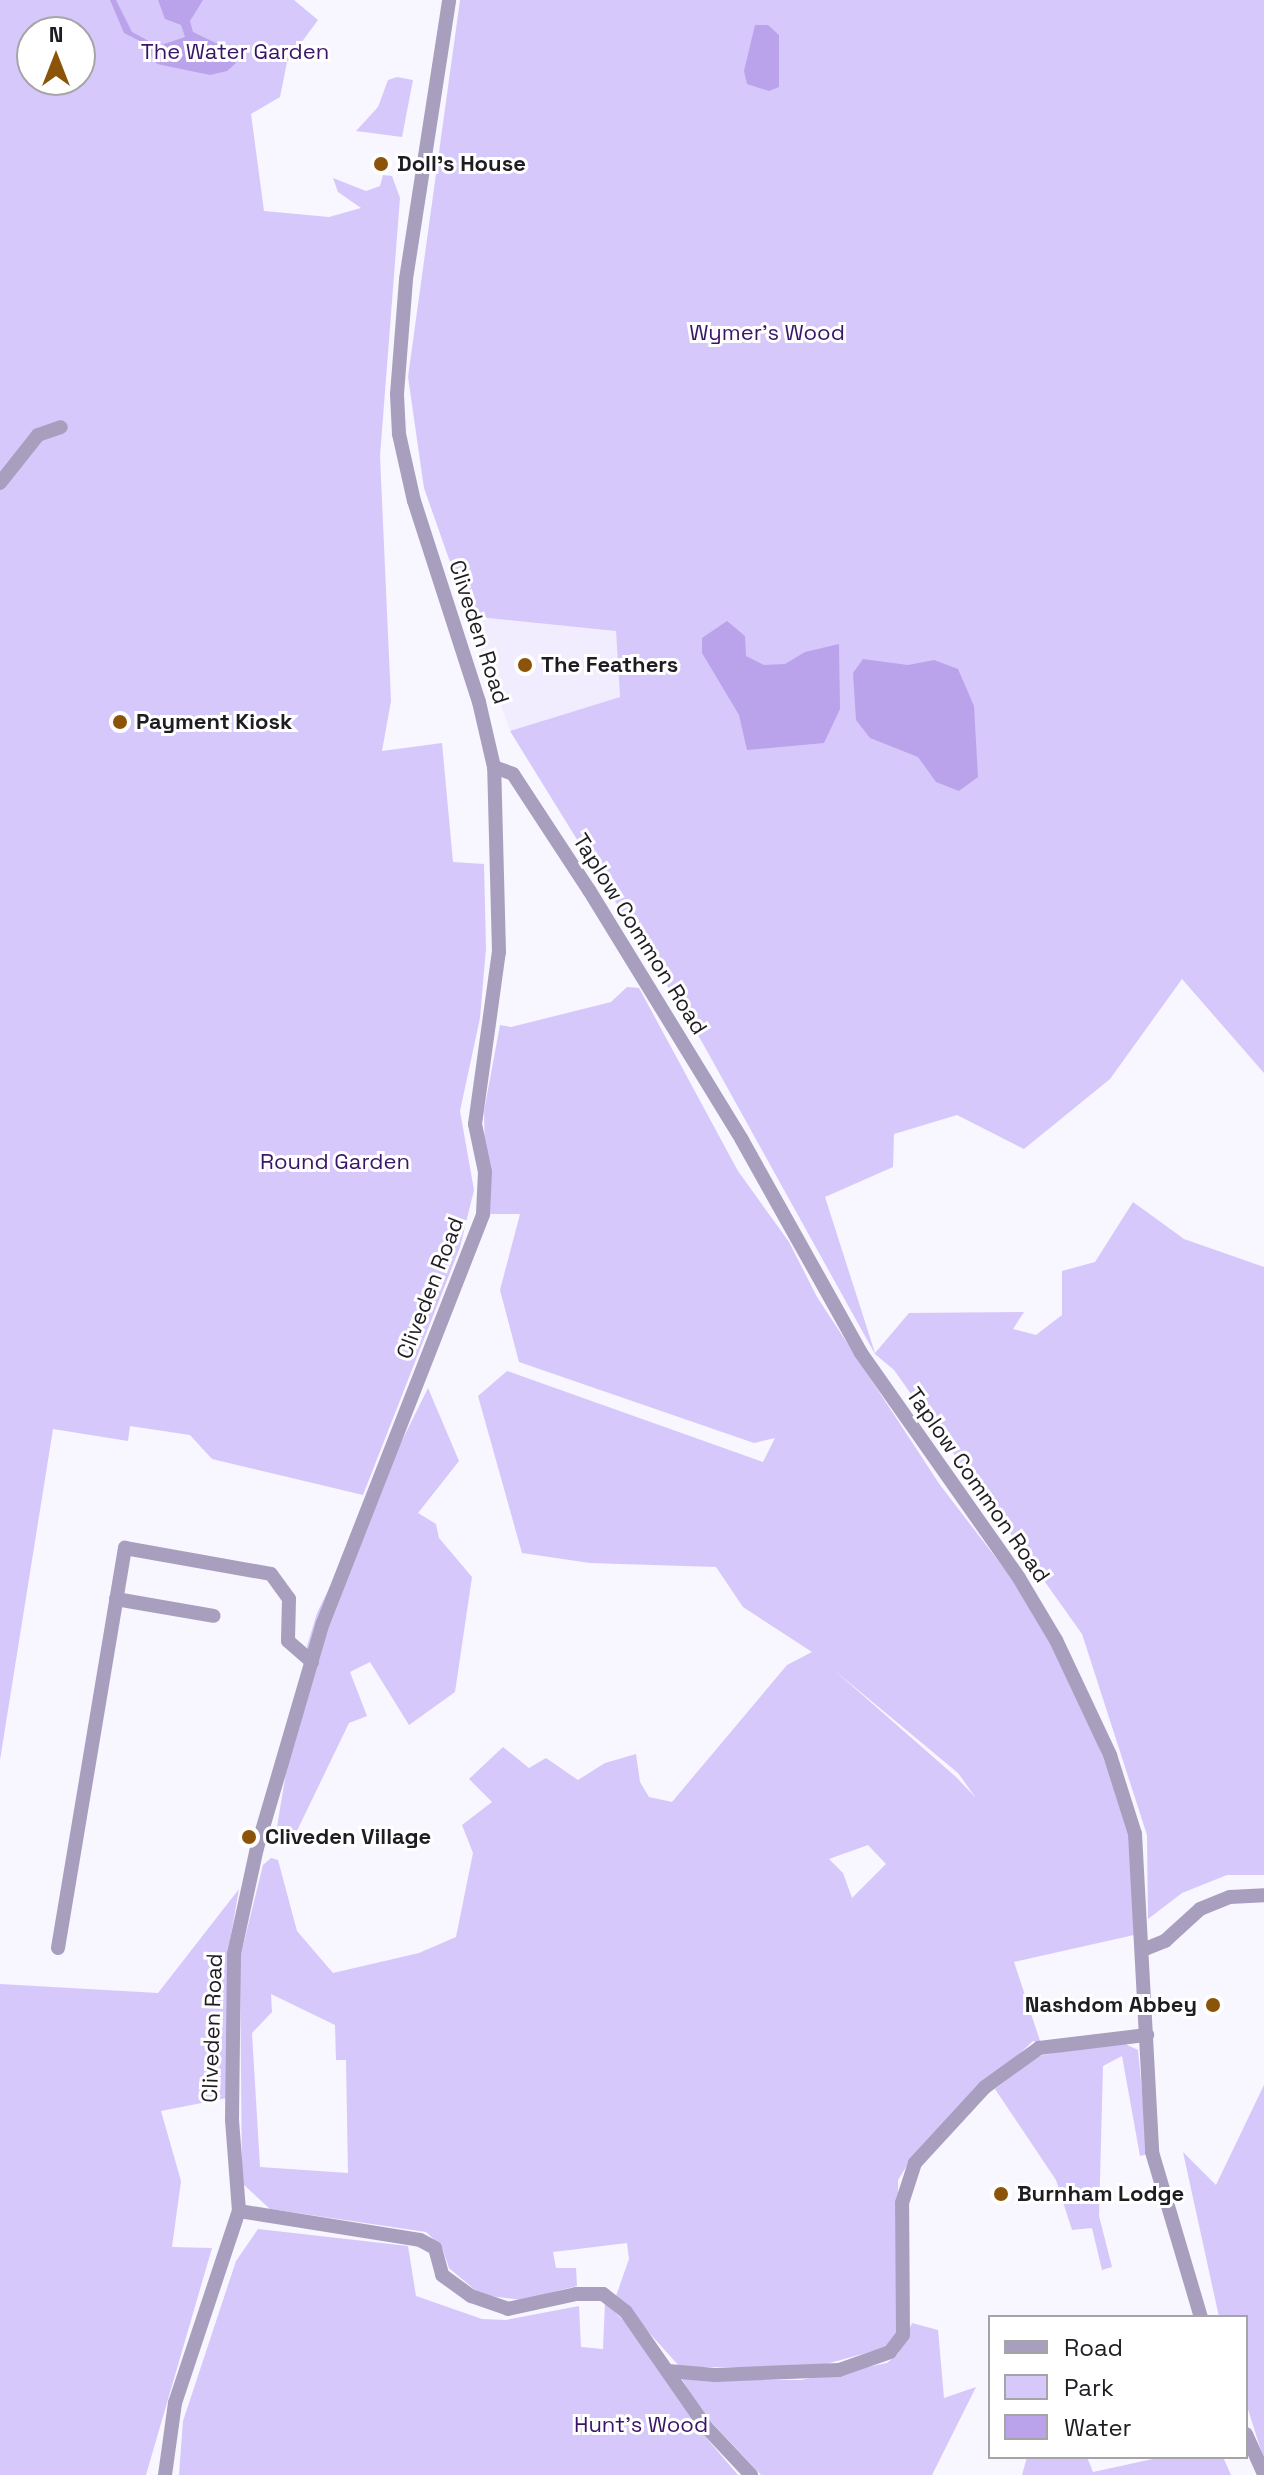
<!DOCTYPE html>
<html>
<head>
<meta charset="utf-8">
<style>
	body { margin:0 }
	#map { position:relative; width:1264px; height:2475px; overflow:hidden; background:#f8f6fe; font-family:"Space Grotesk",sans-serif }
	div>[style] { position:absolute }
	.built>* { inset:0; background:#f2edfe }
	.green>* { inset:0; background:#d7c8fb }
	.water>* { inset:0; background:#baa3eb }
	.minor>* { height:14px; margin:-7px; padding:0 7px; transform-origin:7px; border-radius:7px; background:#a89fbf }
	.dots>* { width:22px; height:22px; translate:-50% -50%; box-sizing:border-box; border:4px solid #fff; border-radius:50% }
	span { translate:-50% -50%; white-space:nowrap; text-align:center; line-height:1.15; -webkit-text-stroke:6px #fff; paint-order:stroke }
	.park-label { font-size:22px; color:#3a1567 }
	.poi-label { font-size:22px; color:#1f1d22; font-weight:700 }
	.left { translate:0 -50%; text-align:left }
	.right { translate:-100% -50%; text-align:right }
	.street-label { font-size:22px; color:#1f1d22 }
	.legend { position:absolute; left:988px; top:2315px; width:260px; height:144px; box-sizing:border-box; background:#fff; border:2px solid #a5a5a7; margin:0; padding:10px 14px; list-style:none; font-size:24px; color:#1f1d22 }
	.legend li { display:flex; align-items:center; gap:16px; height:40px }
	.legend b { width:40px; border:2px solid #a5a5a7 }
	.north { position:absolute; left:16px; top:16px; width:80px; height:80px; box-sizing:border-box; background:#fff; border:2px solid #a5a5a7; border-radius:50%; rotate:0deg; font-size:22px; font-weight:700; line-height:32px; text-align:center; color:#1f1d22 }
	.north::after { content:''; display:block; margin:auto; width:28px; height:36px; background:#8b5408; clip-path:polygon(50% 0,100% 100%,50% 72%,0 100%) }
</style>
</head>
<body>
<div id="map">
	<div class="built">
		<div style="clip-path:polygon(469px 616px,616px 630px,620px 697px,510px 731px)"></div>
	</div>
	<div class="green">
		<div style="clip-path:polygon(evenodd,0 0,294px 0,318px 20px,287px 62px,280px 97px,251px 114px,264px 211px,329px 217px,361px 208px,338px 192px,333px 178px,366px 191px,380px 186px,383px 175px,392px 176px,400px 198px,380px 456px,391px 701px,382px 751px,442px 743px,453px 862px,484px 864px,486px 948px,480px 1018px,460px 1111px,474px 1190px,460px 1247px,363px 1495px,212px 1459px,190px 1435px,130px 1426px,128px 1441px,53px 1429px,0 1760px,0 0,32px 32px,80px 32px,80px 80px,32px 80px,32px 32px)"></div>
		<div style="clip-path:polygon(460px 0,1264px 0,1264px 1073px,1182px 979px,1110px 1079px,1024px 1149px,957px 1115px,894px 1134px,893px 1167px,825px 1197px,875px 1353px,909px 1313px,1024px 1312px,1013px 1329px,1036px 1335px,1062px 1315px,1062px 1271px,1095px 1262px,1133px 1202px,1184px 1239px,1264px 1267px,1264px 1875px,1227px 1875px,1182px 1893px,1148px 1919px,1147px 1835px,1082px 1634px,894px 1370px,875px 1354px,702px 1042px,510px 731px,620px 697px,616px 631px,469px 616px,424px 488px,408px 377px)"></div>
		<div style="clip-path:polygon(397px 77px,413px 80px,402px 137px,356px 131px,378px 107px,388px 80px)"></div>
		<div style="clip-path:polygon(evenodd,627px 987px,639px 988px,738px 1171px,789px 1242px,817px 1297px,940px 1485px,1026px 1597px,1060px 1655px,1111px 1776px,1129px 1835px,1134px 1935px,1014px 1962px,1041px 2044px,1033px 2041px,913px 2156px,898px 2180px,900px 2328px,888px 2347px,815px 2367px,680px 2367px,616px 2296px,629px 2259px,627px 2243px,553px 2252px,556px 2268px,576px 2268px,577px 2286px,522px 2300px,481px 2295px,449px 2268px,442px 2247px,426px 2232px,270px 2209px,242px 2183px,240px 1958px,263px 1865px,271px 1858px,278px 1860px,297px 1931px,333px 1973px,419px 1953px,456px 1937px,473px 1853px,462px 1825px,492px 1802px,469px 1779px,503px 1747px,529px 1768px,546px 1758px,578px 1780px,605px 1763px,636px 1754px,640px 1782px,649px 1797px,672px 1802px,787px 1665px,812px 1652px,743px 1607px,716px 1567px,590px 1563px,522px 1553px,478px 1396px,507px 1371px,763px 1462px,775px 1438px,754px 1443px,519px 1362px,500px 1290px,520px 1214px,486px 1214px,484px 1111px,500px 1025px,511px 1027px,611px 1002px,627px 987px,834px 1670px,958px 1773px,976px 1798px,956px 1777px,834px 1670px,627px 987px,868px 1845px,886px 1864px,852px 1898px,843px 1873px,829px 1859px,868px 1845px,627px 987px,271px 1994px,335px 2025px,336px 2060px,346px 2060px,348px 2173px,260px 2167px,252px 2033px,272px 2012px,271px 1994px)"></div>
		<div style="clip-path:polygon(428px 1388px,459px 1461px,418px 1513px,436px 1524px,439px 1538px,472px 1577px,455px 1692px,409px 1725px,370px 1662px,350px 1672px,367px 1716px,349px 1723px,293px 1839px,276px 1833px,307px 1646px,317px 1613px)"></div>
		<div style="clip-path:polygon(239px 1889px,227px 1958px,227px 2098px,161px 2111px,181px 2181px,172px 2247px,212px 2248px,146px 2475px,0 2475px,0 1984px,158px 1993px)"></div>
		<div style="clip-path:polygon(1121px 2042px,1138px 2050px,1148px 2154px,1140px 2156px,1122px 2056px,1103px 2066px,1099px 2216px,1112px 2267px,1102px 2270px,1092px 2228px,1072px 2230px,1056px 2180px,995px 2089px,1038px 2056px)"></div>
		<div style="clip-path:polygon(1264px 2085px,1264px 2460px,1246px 2403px,1246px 2317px,1219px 2317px,1183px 2152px,1216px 2185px)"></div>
		<div style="clip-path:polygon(258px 2229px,408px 2246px,416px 2296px,482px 2319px,506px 2320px,579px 2306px,581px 2347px,603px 2349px,605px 2302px,640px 2337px,703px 2434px,738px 2475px,179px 2475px,183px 2421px,236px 2261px)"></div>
		<div style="clip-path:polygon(912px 2323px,938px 2330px,944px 2398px,976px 2387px,932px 2475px,761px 2475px,702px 2412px,682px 2379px,801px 2380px,887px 2363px,898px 2354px)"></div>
		<div style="clip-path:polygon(1027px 2457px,1087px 2457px,1093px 2472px,1162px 2457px,1223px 2457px,1231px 2475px,1022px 2475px)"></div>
	</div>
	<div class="water">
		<div style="clip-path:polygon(110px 0,116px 0,132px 32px,158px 46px,185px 37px,181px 25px,165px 19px,158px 0,203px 0,190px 21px,193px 32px,220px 45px,236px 63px,227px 71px,210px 75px,157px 64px,140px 41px,124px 33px)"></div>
		<div style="clip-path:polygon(755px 25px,768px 25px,779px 35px,779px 87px,769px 91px,747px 84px,744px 71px)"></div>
		<div style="clip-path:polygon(727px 621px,745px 636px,746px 656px,764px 665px,785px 664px,805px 652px,839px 644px,840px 709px,824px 743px,747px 750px,739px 715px,702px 653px,702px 638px)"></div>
		<div style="clip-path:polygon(863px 659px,908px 665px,934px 660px,958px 669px,974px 706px,978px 777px,959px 791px,936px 782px,918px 757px,870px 738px,856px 720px,853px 673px)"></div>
	</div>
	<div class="minor">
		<div style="left:0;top:483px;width:61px;rotate:-51.6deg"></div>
		<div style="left:38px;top:435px;width:24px;rotate:-19deg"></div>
		<div style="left:494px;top:767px;width:20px;rotate:20deg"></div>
		<div style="left:513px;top:774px;width:139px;rotate:56.8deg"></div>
		<div style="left:589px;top:890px;width:293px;rotate:58.5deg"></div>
		<div style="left:742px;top:1140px;width:244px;rotate:60.8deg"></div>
		<div style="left:861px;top:1353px;width:275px;rotate:54.9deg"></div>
		<div style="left:1019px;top:1578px;width:72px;rotate:59.2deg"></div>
		<div style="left:1056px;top:1640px;width:127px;rotate:64.8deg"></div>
		<div style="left:1110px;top:1755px;width:83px;rotate:72.4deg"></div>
		<div style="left:1135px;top:1834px;width:318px;rotate:86.9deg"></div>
		<div style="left:1152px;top:2152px;width:172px;rotate:73.5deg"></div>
		<div style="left:116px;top:1599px;width:99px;rotate:9.8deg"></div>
		<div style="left:58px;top:1948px;width:406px;rotate:-80.5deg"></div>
		<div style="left:125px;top:1548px;width:148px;rotate:10.1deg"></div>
		<div style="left:271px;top:1574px;width:31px;rotate:54deg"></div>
		<div style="left:289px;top:1599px;width:42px;rotate:91.4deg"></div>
		<div style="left:288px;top:1641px;width:32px;rotate:41deg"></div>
		<div style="left:1145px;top:1949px;width:22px;rotate:-22deg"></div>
		<div style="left:1165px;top:1941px;width:47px;rotate:-42.4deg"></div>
		<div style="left:1200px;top:1909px;width:32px;rotate:-22deg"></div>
		<div style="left:1230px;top:1897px;width:34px;rotate:-3deg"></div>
		<div style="left:239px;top:2211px;width:183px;rotate:9.1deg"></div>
		<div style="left:420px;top:2240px;width:17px;rotate:28deg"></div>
		<div style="left:435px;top:2248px;width:28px;rotate:75deg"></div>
		<div style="left:442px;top:2275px;width:36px;rotate:36deg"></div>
		<div style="left:471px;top:2296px;width:39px;rotate:19deg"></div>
		<div style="left:508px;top:2309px;width:70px;rotate:-12.4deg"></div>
		<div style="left:576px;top:2294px;width:27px"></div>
		<div style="left:603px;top:2294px;width:29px;rotate:38deg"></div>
		<div style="left:626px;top:2312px;width:140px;rotate:55.2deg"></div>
		<div style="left:706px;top:2427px;width:66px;rotate:46.8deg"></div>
		<div style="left:668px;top:2371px;width:47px;rotate:4.9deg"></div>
		<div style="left:715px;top:2375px;width:124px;rotate:-2.3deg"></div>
		<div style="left:839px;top:2370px;width:54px;rotate:-19.4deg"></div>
		<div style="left:890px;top:2352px;width:21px;rotate:-53deg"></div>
		<div style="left:903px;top:2335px;width:132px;rotate:-90.4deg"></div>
		<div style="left:902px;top:2203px;width:42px;rotate:-72deg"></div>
		<div style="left:915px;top:2163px;width:103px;rotate:-47.4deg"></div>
		<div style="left:985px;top:2087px;width:67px;rotate:-35.8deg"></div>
		<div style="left:1039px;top:2048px;width:109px;rotate:-6.9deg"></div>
		<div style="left:1246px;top:2434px;width:44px;rotate:65.8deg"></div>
		<div style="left:165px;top:2475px;width:73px;rotate:-82.1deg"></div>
		<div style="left:175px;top:2403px;width:202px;rotate:-71.6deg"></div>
		<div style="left:239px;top:2211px;width:92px;rotate:-94.4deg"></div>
		<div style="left:232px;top:2119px;width:165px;rotate:-89.3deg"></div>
		<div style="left:234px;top:1954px;width:108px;rotate:-77.8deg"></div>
		<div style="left:257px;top:1848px;width:234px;rotate:-73.7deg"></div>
		<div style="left:323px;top:1623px;width:439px;rotate:-68.6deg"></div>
		<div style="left:483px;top:1214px;width:42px;rotate:-87.3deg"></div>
		<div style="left:485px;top:1172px;width:49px;rotate:-101.8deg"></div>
		<div style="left:475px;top:1124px;width:174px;rotate:-82.1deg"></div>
		<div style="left:499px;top:952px;width:185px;rotate:-91.5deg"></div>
		<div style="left:494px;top:767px;width:67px;rotate:-103deg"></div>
		<div style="left:479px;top:702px;width:211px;rotate:-107.9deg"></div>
		<div style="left:414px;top:501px;width:69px;rotate:-102.6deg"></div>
		<div style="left:399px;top:434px;width:40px;rotate:-92.9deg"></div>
		<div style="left:397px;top:394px;width:115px;rotate:-85.5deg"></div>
		<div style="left:406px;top:279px;width:282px;rotate:-81.2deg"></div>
	</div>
	<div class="dots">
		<div style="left:381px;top:164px;background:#8b5408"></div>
		<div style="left:525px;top:665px;background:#8b5408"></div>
		<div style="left:120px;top:722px;background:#8b5408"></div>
		<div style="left:249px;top:1837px;background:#8b5408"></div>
		<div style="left:1213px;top:2005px;background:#8b5408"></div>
		<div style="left:1001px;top:2194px;background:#8b5408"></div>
	</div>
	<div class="park-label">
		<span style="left:235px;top:52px">The Water Garden</span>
		<span style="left:767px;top:333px">Wymer's Wood</span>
		<span style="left:335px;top:1162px">Round Garden</span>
		<span style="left:641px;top:2425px">Hunt's Wood</span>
	</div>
	<div class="poi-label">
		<span class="left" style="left:397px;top:164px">Doll's House</span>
		<span class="left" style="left:541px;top:665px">The Feathers</span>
		<span class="left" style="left:136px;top:722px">Payment Kiosk</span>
		<span class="left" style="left:265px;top:1837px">Cliveden Village</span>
		<span class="right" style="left:1197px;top:2005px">Nashdom Abbey</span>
		<span class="left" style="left:1017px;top:2194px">Burnham Lodge</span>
	</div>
	<div class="street-label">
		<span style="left:479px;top:632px;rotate:72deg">Cliveden Road</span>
		<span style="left:640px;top:934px;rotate:58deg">Taplow Common Road</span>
		<span style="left:430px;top:1288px;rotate:-69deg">Cliveden Road</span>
		<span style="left:978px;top:1485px;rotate:55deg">Taplow Common Road</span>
		<span style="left:212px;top:2028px;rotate:-88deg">Cliveden Road</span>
	</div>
	<ul class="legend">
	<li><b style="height:10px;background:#a89fbf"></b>Road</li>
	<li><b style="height:22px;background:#d7c8fb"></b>Park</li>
	<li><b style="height:22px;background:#baa3eb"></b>Water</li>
	</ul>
	<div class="north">N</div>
</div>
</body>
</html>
